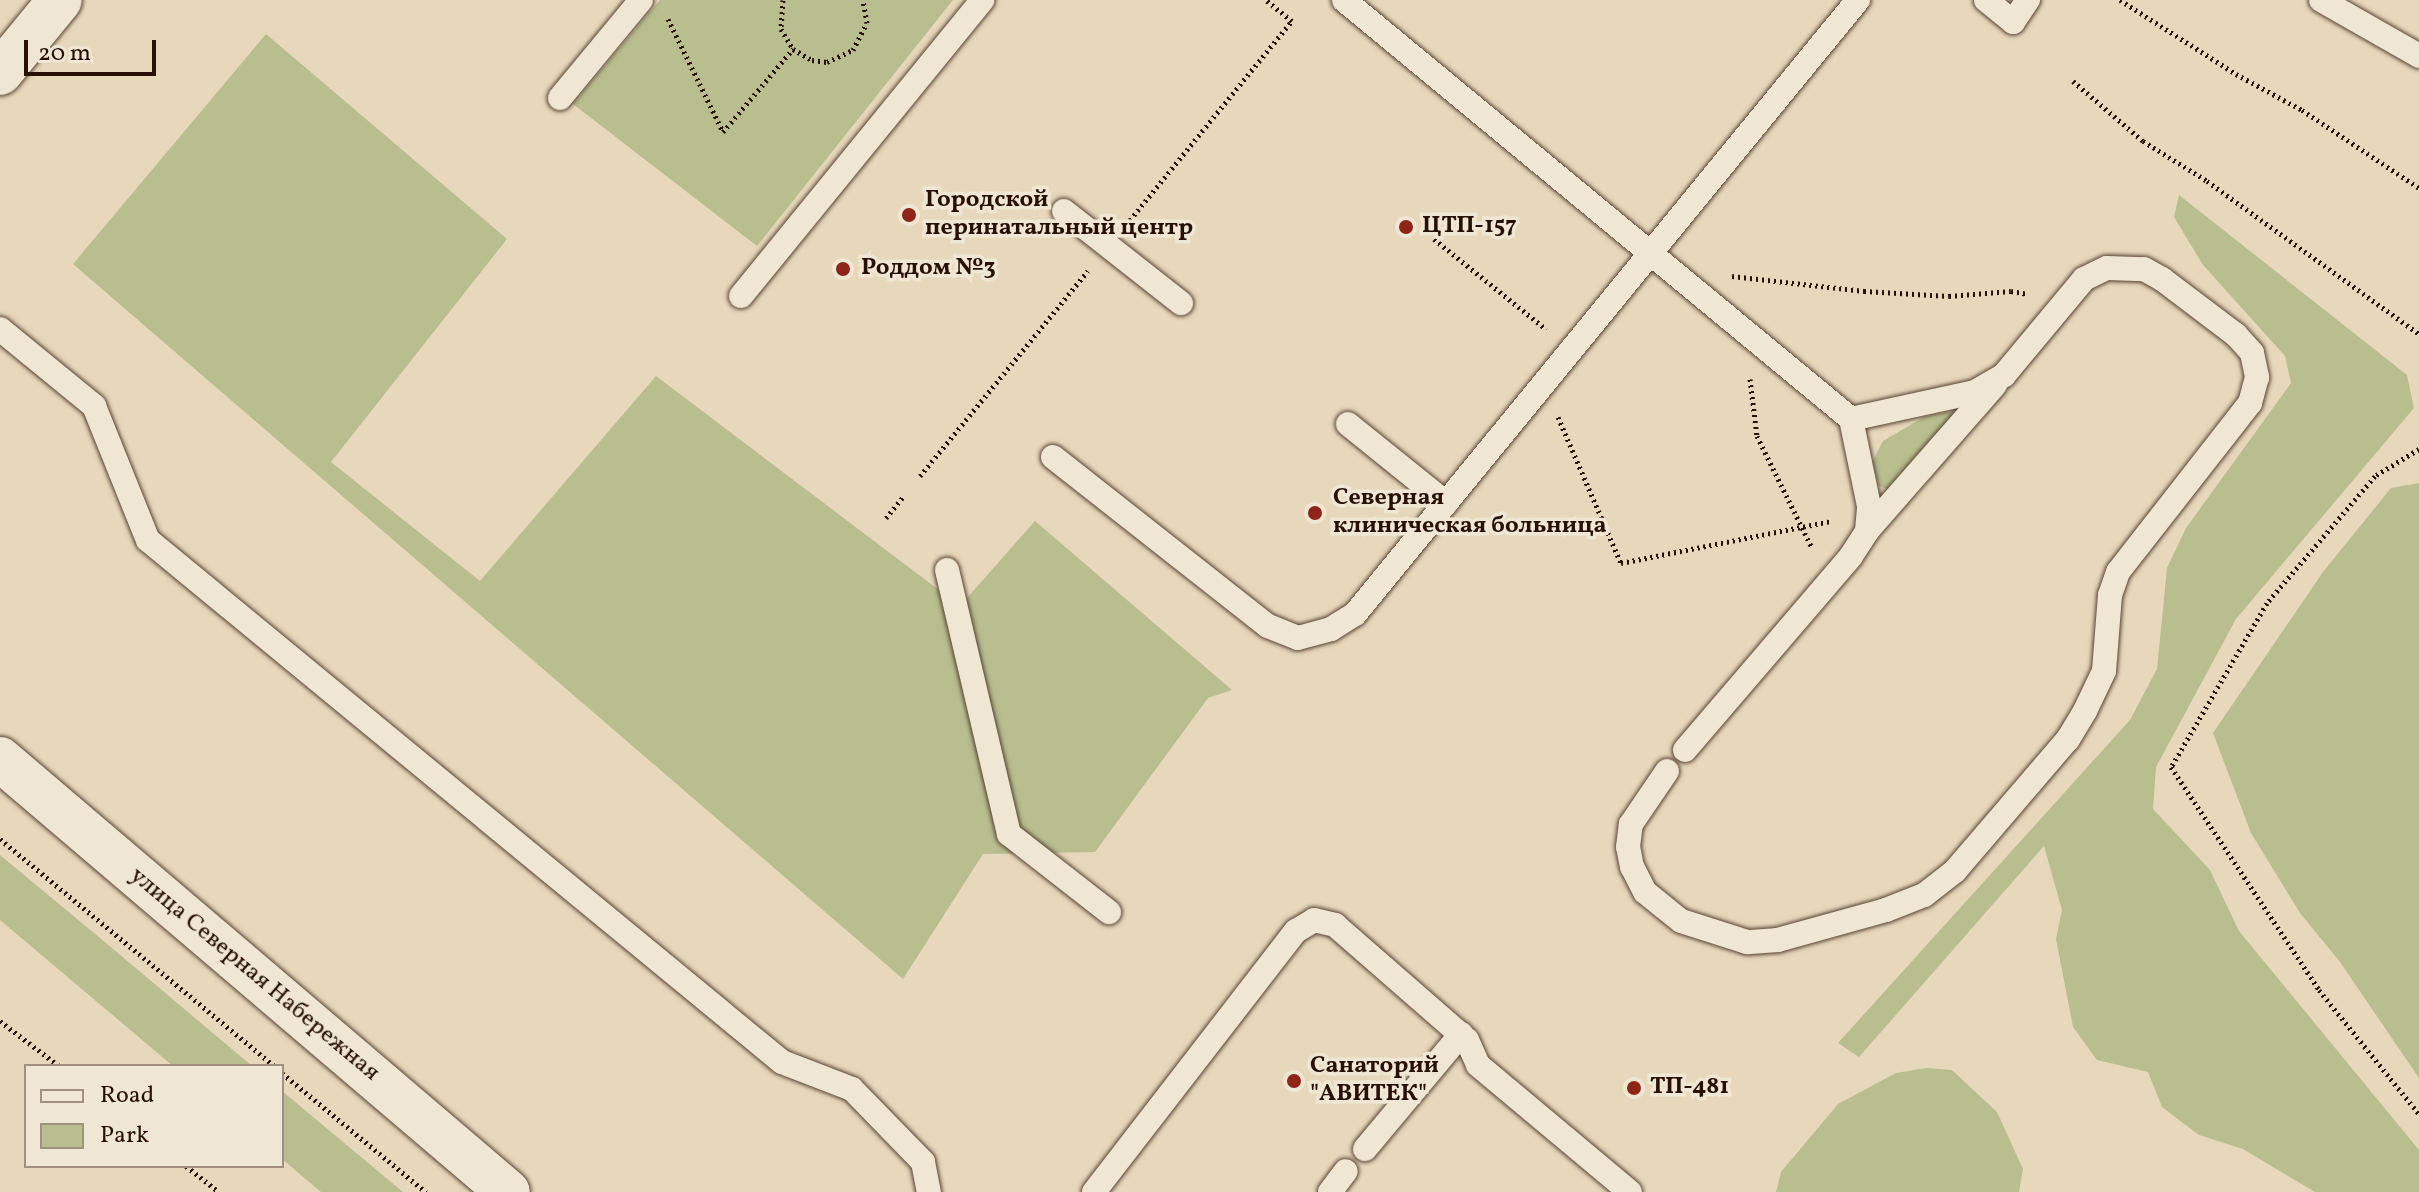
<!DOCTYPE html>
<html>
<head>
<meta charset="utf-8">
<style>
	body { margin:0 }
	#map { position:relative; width:2419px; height:1192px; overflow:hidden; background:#e7d8bb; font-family:Vollkorn,serif }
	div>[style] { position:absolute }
	.green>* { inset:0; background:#b8be8e }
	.path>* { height:5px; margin-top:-2.5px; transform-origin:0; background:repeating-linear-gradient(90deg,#281007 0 2px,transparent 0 6px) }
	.roads { filter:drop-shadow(0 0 2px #584234) drop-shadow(0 0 2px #584234) }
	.lane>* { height:24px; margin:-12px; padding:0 12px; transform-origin:12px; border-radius:12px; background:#efe6d3 }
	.street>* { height:44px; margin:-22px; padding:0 22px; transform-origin:22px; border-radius:22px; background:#efe6d3 }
	.secondary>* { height:44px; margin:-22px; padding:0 22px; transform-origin:22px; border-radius:22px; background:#efe6d3 }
	.dots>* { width:22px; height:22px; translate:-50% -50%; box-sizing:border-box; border:4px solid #efe6d3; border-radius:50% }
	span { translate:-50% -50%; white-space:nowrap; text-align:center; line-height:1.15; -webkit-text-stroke:7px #efe6d3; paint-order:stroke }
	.poi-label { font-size:24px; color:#281007; font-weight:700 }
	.left { translate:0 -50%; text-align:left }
	.street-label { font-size:24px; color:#281007 }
	.legend { position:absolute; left:24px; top:1064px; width:260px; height:104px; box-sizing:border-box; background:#efe6d3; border:2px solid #9f9081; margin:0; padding:10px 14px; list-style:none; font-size:24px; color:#281007 }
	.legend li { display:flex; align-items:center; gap:16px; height:40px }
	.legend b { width:40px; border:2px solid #9f9081 }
	.scale { position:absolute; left:24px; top:40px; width:132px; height:36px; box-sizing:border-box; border:4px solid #281007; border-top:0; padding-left:10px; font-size:24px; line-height:28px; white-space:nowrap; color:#281007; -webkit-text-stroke:6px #efe6d3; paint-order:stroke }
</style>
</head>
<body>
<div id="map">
	<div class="green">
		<div style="clip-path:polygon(660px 0,953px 0,757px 246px,573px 104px)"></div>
		<div style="clip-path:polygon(266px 34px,507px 239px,331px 462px,480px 581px,656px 376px,960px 606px,1035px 521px,1232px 690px,1208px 698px,1095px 852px,983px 854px,903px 979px,73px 264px)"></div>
		<div style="clip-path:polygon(2179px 195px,2407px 375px,2414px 408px,2236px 619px,2156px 767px,2153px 809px,2210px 870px,2239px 931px,2419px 1150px,2419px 1192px,2315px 1192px,2243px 1149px,2199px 1135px,2162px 1107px,2148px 1072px,2097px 1060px,2073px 1027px,2056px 939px,2062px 910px,2044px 846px,1859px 1057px,1838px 1043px,2130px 720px,2157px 669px,2167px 568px,2186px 528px,2291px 383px,2285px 356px,2203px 265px,2174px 217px)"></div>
		<div style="clip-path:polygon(1947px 412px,1957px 414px,1895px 484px,1887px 489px,1879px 486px,1872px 462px,1883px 441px,1924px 417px)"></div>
		<div style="clip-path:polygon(2419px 483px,2419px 1078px,2340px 962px,2300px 913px,2251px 833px,2213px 733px,2323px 572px,2391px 488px)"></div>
		<div style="clip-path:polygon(0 855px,106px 943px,252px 1066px,173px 1066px,0 920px)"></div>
		<div style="clip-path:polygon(1926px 1068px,1952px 1070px,1997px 1112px,2023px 1169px,2019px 1192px,1776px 1192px,1781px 1172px,1838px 1104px,1896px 1073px)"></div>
		<div style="clip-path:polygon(282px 1091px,403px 1192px,321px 1192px,282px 1159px)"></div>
	</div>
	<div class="path">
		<div style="left:783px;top:0;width:29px;rotate:94deg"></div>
		<div style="left:781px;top:29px;width:23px;rotate:59deg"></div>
		<div style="left:2120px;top:0;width:138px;rotate:32.5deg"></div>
		<div style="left:2236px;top:74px;width:75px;rotate:28.6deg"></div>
		<div style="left:2302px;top:110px;width:141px;rotate:33.7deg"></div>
		<div style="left:668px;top:19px;width:126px;rotate:64deg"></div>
		<div style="left:723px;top:132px;width:109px;rotate:-49.9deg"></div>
		<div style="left:793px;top:49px;width:22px;rotate:30deg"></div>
		<div style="left:812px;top:60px;width:15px;rotate:8deg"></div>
		<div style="left:827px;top:62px;width:29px;rotate:-25deg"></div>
		<div style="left:853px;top:50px;width:30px;rotate:-63deg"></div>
		<div style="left:867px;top:23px;width:23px;rotate:-100deg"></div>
		<div style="left:2073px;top:81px;width:92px;rotate:40.6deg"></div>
		<div style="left:2143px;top:141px;width:75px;rotate:32deg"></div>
		<div style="left:2207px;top:181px;width:261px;rotate:35.8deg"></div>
		<div style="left:1130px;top:220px;width:257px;rotate:-50.9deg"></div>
		<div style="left:1292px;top:21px;width:33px;rotate:-141deg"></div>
		<div style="left:1434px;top:239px;width:144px;rotate:38.8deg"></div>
		<div style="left:1732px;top:276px;width:133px;rotate:6.5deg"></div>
		<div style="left:1864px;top:291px;width:85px;rotate:3.4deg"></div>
		<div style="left:1949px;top:296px;width:62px;rotate:-4.6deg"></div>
		<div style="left:2011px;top:291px;width:17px;rotate:10deg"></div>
		<div style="left:1750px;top:379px;width:57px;rotate:83deg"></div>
		<div style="left:1757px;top:436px;width:125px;rotate:63.8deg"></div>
		<div style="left:1558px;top:417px;width:159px;rotate:66.7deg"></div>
		<div style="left:1621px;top:563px;width:215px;rotate:-11.3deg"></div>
		<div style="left:2419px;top:449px;width:52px;rotate:148.5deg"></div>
		<div style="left:2375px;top:476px;width:167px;rotate:130.4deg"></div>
		<div style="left:2267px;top:603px;width:190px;rotate:120.3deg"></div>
		<div style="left:2171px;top:767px;width:268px;rotate:56.4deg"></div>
		<div style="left:2319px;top:990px;width:159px;rotate:51.1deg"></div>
		<div style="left:920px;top:476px;width:265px;rotate:-50.7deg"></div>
		<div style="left:886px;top:518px;width:28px;rotate:-51deg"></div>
		<div style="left:0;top:839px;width:356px;rotate:39.6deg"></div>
		<div style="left:0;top:1021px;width:74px;rotate:37.3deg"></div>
		<div style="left:282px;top:1073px;width:187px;rotate:39.6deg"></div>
		<div style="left:186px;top:1166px;width:42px;rotate:38.2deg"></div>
	</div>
	<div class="roads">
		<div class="lane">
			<div style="left:1344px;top:0;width:658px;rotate:39.57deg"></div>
			<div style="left:1851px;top:419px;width:127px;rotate:-12.3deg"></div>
			<div style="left:1975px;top:392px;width:34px;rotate:-30deg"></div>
			<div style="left:2004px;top:375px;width:125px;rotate:-50.2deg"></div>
			<div style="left:2084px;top:279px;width:25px;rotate:-26deg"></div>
			<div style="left:2107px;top:268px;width:37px;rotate:2deg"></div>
			<div style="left:2144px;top:269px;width:21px;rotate:29deg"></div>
			<div style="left:2162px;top:279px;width:93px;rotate:37.1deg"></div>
			<div style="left:2236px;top:335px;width:24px;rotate:48deg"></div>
			<div style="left:2252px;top:353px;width:25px;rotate:78deg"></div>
			<div style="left:2257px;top:377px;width:27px;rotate:105deg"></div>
			<div style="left:2250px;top:403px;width:214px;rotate:128deg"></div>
			<div style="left:2118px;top:572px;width:24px;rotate:109deg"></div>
			<div style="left:2110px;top:595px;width:76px;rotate:94.5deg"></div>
			<div style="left:2104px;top:671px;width:44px;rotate:115.4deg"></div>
			<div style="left:2085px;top:711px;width:33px;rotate:121deg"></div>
			<div style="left:2068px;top:739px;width:174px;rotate:130.6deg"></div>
			<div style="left:1955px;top:871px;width:39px;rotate:142deg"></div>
			<div style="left:1924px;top:895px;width:41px;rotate:158.5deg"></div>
			<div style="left:1886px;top:910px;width:112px;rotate:164.5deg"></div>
			<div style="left:1778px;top:940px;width:31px;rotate:176deg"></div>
			<div style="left:1747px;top:942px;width:69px;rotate:-162.3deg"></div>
			<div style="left:1681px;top:921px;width:46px;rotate:-141.1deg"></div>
			<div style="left:1645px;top:892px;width:28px;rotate:-117deg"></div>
			<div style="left:1632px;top:867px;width:20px;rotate:-101deg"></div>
			<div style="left:1628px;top:847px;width:23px;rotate:-83deg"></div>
			<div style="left:1631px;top:824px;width:64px;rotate:-55.8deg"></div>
			<div style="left:1986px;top:0;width:35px;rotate:39deg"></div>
			<div style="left:2013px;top:22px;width:27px;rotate:-56deg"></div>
			<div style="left:2321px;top:0;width:113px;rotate:29.7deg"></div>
			<div style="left:560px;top:98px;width:127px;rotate:-50.4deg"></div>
			<div style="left:1064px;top:211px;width:149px;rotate:38.2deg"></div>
			<div style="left:741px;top:296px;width:382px;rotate:-50.8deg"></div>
			<div style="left:0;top:329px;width:122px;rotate:39.3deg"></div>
			<div style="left:94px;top:406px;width:144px;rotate:68.1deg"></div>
			<div style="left:148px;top:540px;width:821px;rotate:39.47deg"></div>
			<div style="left:782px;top:1062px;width:75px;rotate:21.1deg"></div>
			<div style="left:852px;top:1089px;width:102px;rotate:45.8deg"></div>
			<div style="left:923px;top:1162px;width:31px;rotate:79deg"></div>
			<div style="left:1348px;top:424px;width:126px;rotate:38.9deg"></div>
			<div style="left:1053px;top:457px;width:273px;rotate:38.2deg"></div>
			<div style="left:1268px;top:626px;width:32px;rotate:22deg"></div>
			<div style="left:1298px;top:638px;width:34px;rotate:-15deg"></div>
			<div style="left:1331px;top:629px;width:28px;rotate:-32deg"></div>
			<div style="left:1355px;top:614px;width:794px;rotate:-50.68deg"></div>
			<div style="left:1867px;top:531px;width:194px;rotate:-48.8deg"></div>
			<div style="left:947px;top:570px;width:271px;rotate:76.8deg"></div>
			<div style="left:1009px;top:834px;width:127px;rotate:38deg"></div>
			<div style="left:1685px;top:750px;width:255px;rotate:-49.4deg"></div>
			<div style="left:1851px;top:556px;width:30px;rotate:-57deg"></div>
			<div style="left:1867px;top:531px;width:25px;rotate:-85deg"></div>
			<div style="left:1869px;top:506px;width:89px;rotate:-101.7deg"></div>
			<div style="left:1365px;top:1149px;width:150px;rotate:-50.1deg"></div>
			<div style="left:1094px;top:1192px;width:330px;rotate:-52.3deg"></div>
			<div style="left:1296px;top:931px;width:21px;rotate:-31deg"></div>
			<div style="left:1314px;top:920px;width:22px;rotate:13deg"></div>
			<div style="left:1335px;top:925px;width:175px;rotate:41.1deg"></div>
			<div style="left:1467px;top:1040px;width:27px;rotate:66deg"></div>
			<div style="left:1478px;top:1065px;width:198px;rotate:39.9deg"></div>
			<div style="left:1330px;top:1192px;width:26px;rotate:-53deg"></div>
		</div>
		<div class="street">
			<div style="left:0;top:759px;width:667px;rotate:40.44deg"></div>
		</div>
		<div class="secondary">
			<div style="left:0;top:73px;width:94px;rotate:-50.6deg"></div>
		</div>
	</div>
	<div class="dots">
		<div style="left:909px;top:215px;background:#8f2418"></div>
		<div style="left:1406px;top:227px;background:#8f2418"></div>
		<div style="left:843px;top:269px;background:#8f2418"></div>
		<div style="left:1315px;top:513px;background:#8f2418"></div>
		<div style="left:1294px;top:1081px;background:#8f2418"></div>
		<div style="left:1634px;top:1088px;background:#8f2418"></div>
	</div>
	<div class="poi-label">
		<span class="left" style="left:925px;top:215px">Городской<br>перинатальный центр</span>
		<span class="left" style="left:1422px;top:227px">ЦТП-157</span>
		<span class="left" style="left:861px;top:269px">Роддом №3</span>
		<span class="left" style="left:1333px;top:513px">Северная<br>клиническая больница</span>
		<span class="left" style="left:1310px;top:1081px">Санаторий<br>"АВИТЕК"</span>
		<span class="left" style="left:1650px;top:1088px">ТП-481</span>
	</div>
	<div class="street-label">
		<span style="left:254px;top:975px;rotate:40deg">улица Северная Набережная</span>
	</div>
	<ul class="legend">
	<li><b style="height:10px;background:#efe6d3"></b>Road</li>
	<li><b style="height:22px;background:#b8be8e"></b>Park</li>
	</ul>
	<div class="scale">20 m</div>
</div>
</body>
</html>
